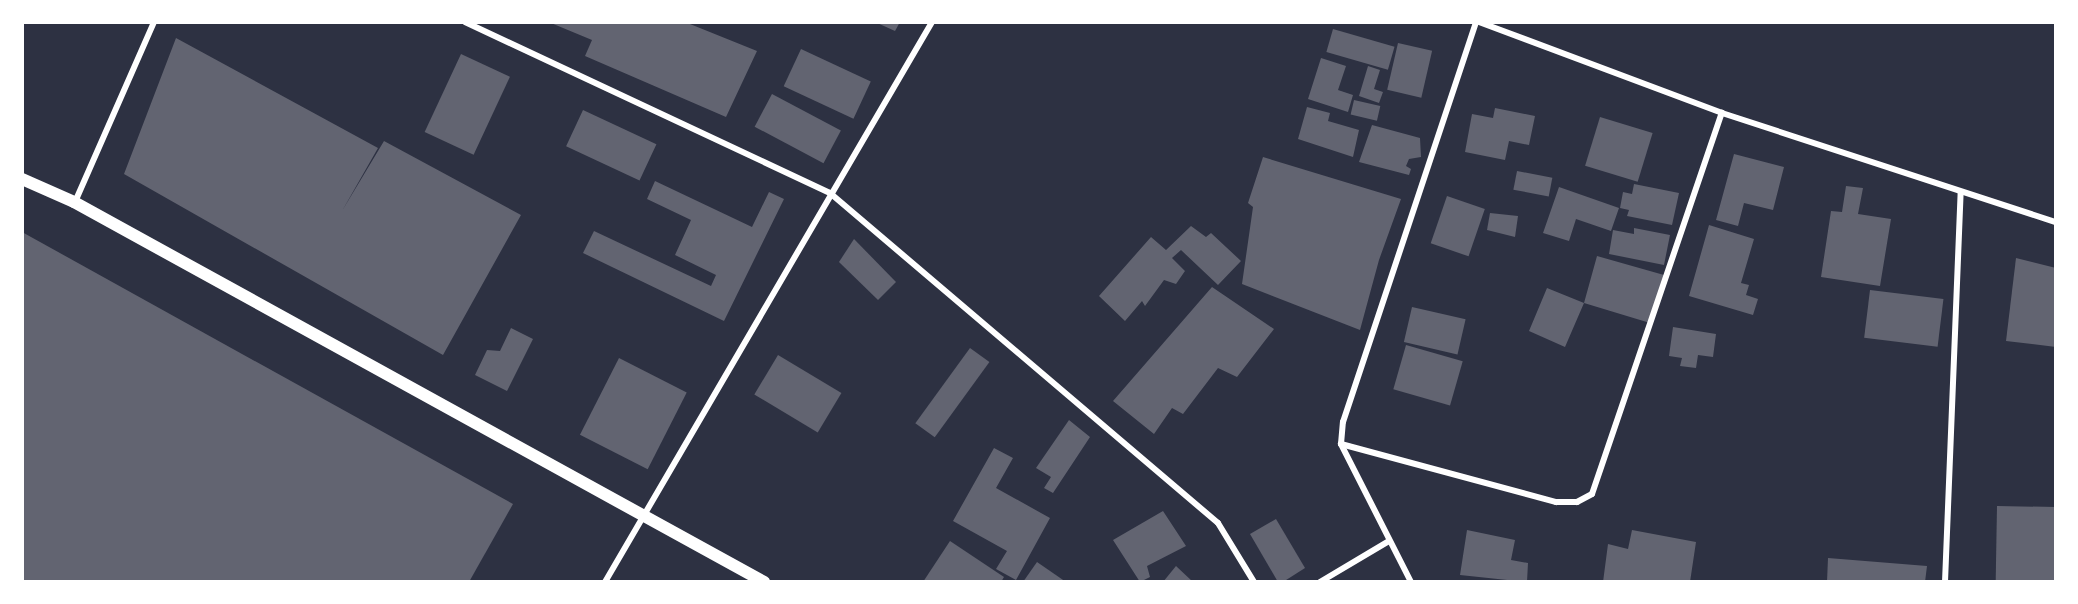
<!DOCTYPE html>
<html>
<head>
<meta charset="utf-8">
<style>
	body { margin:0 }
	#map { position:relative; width:2078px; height:604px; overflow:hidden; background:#2d3142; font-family:Arial,sans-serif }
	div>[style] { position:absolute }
	.building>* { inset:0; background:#626471; transform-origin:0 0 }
	.minor>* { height:6px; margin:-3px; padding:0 3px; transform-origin:3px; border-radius:3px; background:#fff }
	.secondary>* { height:12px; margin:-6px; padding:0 6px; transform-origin:6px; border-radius:6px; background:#fff }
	span { translate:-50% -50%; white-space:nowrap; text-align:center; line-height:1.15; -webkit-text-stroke:6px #fff; paint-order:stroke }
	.frame { position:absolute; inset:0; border:24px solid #fff; pointer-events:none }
</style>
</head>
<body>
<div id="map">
	<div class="building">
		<div style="clip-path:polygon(685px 22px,757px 51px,726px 117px,585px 56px,592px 40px,551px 23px)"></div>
		<div style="clip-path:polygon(875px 22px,900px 22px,895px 31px)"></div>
		<div style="left:1333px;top:29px;width:64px;height:24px;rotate:16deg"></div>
		<div style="clip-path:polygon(176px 38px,378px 148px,342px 211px,384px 141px,521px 215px,443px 355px,124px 174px)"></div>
		<div style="left:1398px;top:43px;width:35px;height:48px;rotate:13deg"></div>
		<div style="left:801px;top:49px;width:77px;height:41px;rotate:25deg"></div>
		<div style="left:461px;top:54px;width:54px;height:86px;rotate:25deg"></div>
		<div style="clip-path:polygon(1321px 58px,1346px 66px,1338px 90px,1353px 95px,1348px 112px,1308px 99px)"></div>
		<div style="clip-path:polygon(1368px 66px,1380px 70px,1374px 89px,1383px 92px,1379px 103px,1359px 96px)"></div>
		<div style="left:772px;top:94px;width:78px;height:37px;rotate:28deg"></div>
		<div style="left:1354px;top:100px;width:27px;height:15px;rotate:13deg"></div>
		<div style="clip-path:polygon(1307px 107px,1330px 113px,1328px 121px,1359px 130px,1353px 157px,1298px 139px)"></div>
		<div style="clip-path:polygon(1495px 108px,1535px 116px,1529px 145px,1509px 141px,1505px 160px,1465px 152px,1472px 114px,1493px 118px)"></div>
		<div style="left:583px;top:110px;width:81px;height:40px;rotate:25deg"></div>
		<div style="left:1600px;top:117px;width:55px;height:51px;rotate:17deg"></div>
		<div style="clip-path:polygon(1372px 125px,1420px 138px,1421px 157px,1409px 159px,1406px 166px,1411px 169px,1409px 175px,1359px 162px)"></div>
		<div style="clip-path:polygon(1734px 154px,1784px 167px,1773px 210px,1744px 203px,1738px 226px,1716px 220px)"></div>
		<div style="clip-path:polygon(1263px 157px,1401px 199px,1379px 260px,1360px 330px,1242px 284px,1253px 207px,1248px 203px)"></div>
		<div style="left:1517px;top:171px;width:36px;height:19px;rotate:11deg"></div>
		<div style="clip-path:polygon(655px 181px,752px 227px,769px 192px,784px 199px,724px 321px,583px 253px,594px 231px,711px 286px,716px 275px,675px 255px,691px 220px,647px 199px)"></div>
		<div style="clip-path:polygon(1634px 184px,1679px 193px,1672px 225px,1627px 216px,1629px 210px,1620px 208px,1623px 192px,1632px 194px)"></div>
		<div style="clip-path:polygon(1846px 186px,1863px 188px,1858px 214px,1891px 219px,1880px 286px,1821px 277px,1831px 211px,1842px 212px)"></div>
		<div style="clip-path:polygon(1559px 187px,1619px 208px,1611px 231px,1576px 219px,1569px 241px,1543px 233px)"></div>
		<div style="left:1447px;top:196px;width:40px;height:50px;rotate:19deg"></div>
		<div style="clip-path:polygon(1490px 213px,1518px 216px,1515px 237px,1487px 230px)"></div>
		<div style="clip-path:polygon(1709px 225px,1754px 239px,1741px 283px,1749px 285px,1746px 295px,1758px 299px,1753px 315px,1689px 296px)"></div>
		<div style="clip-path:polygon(1191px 226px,1206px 237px,1211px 233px,1241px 261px,1218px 285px,1181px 250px,1172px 258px,1185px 271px,1176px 284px,1164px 280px,1145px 306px,1142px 301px,1125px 321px,1099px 296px,1151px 237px,1166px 250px)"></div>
		<div style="clip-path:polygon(1634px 228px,1670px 235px,1664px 265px,1609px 254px,1613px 230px,1634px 234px)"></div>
		<div style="clip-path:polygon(22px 232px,513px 504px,469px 582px,22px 582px)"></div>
		<div style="clip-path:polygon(854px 239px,896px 282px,878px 300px,839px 262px)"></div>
		<div style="clip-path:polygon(1597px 256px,1664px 275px,1650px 323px,1584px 303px,1565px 347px,1529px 331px,1547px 288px,1584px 303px)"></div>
		<div style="clip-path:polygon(2016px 258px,2056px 268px,2056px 347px,2006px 341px)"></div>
		<div style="clip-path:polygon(1212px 287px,1274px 329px,1237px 377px,1218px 368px,1183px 414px,1172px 408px,1154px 434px,1113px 401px)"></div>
		<div style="left:1870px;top:290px;width:74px;height:48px;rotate:7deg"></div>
		<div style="left:1412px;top:307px;width:55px;height:36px;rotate:13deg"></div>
		<div style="clip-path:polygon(1673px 327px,1716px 334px,1713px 357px,1698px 355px,1696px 368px,1680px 366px,1682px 358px,1669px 356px)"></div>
		<div style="clip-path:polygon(511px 328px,533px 339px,507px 391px,475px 375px,487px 350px,500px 351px)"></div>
		<div style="left:1406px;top:345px;width:59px;height:46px;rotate:16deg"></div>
		<div style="left:970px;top:348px;width:24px;height:93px;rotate:36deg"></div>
		<div style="left:778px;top:355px;width:74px;height:46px;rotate:31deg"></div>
		<div style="left:619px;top:358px;width:76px;height:86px;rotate:27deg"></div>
		<div style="clip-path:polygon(1069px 420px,1090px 437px,1053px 493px,1044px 488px,1051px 477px,1036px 468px)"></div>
		<div style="clip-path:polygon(994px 448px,1013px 458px,996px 488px,1050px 518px,1016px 580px,996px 569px,1007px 551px,953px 521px)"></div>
		<div style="left:1997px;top:506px;width:59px;height:76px;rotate:1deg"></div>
		<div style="clip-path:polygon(1163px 511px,1186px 546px,1147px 566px,1150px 577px,1140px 582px,1113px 540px)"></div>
		<div style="clip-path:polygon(1276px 519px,1305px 568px,1283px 582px,1278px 582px,1250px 534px)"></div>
		<div style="clip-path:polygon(1467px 530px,1515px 540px,1511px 560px,1528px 563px,1527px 582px,1460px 575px)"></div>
		<div style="clip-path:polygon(1632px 530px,1696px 542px,1690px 582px,1603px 582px,1608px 544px,1628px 549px)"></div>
		<div style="clip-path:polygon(950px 541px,1004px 577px,1001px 582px,923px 582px)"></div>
		<div style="clip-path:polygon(1828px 558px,1927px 566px,1925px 582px,1827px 582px)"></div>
		<div style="clip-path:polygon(1037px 562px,1066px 582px,1023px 582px)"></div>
		<div style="clip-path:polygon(1176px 566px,1193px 582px,1163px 582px)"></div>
	</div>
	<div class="minor">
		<div style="left:465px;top:22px;width:403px;rotate:25.1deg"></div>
		<div style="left:830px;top:193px;width:509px;rotate:40.38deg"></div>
		<div style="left:1218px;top:523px;width:69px;rotate:58.6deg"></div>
		<div style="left:1479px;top:22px;width:259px;rotate:20.5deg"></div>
		<div style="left:1722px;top:113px;width:351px;rotate:18.1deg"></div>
		<div style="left:75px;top:202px;width:197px;rotate:-66.3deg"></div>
		<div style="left:1341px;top:444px;width:223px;rotate:15.1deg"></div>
		<div style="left:1556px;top:502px;width:21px"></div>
		<div style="left:1577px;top:502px;width:17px;rotate:-28deg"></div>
		<div style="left:1592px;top:494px;width:403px;rotate:-71.2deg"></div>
		<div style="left:605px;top:582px;width:648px;rotate:-59.72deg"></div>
		<div style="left:1320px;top:582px;width:80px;rotate:-30.7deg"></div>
		<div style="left:1411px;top:582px;width:155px;rotate:-116.9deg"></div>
		<div style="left:1341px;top:444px;width:22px;rotate:-85deg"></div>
		<div style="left:1343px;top:422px;width:422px;rotate:-71.6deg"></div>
		<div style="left:1945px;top:582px;width:390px;rotate:-87.7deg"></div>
	</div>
	<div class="secondary">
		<div style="left:22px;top:179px;width:57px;rotate:23.9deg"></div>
		<div style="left:74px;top:202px;width:788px;rotate:28.84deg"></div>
	</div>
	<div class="frame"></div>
</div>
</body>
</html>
